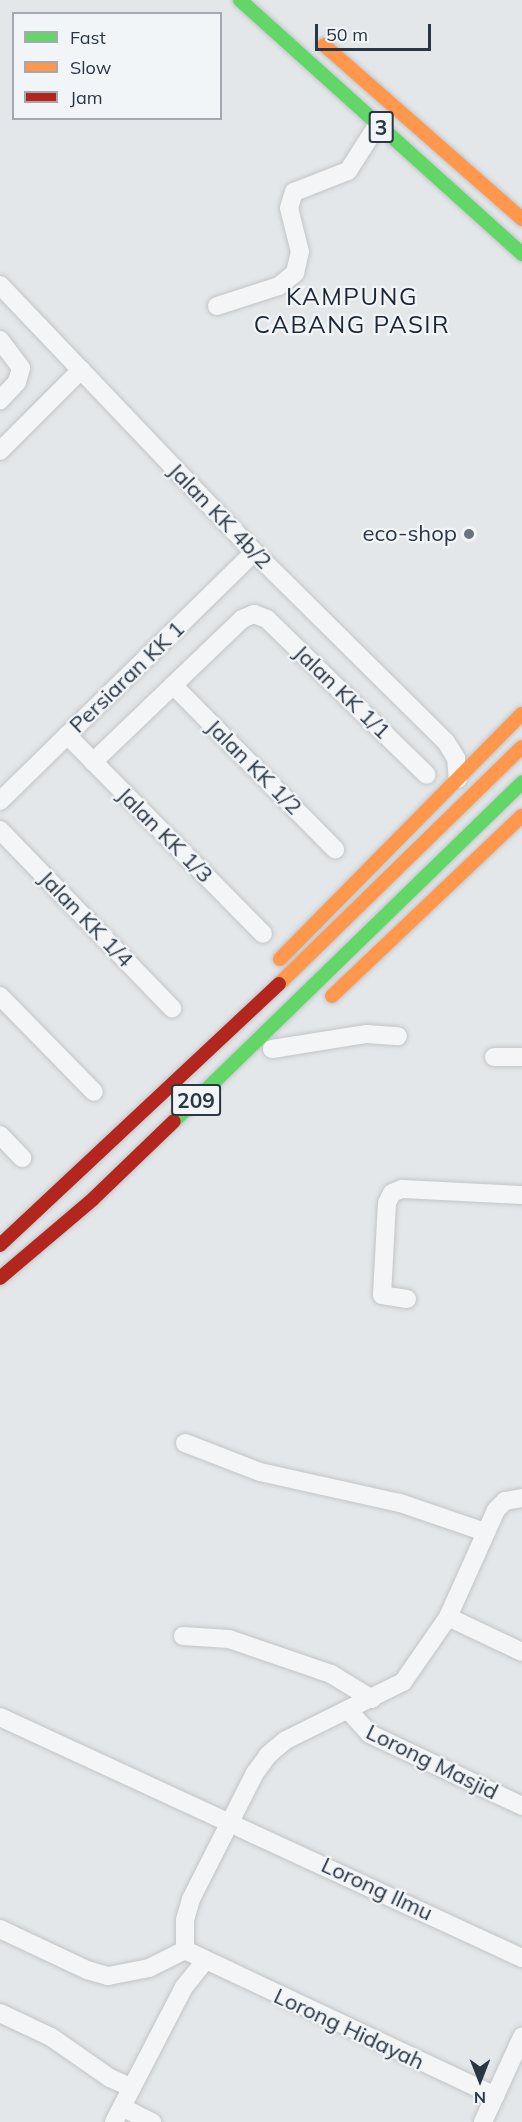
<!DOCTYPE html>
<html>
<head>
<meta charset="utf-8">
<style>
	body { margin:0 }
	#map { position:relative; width:522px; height:2122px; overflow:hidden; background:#e4e7e9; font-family:Mulish,sans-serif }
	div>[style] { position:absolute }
	.roads { filter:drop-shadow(0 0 2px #c2c5c7) drop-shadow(0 0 2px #c2c5c7) }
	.street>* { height:18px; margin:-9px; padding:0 9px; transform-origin:9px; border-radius:9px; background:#f3f5f6 }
	.fast>* { height:14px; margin:-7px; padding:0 7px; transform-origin:7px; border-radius:7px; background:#63d668 }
	.slow>* { height:14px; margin:-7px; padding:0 7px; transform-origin:7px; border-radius:7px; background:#ff974d }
	.jam>* { height:14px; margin:-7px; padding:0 7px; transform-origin:7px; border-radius:7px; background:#b3261e }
	.dots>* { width:16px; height:16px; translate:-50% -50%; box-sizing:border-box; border:3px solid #f2f5f8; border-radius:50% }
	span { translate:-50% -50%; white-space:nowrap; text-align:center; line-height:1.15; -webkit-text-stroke:4.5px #f2f5f8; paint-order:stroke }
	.shield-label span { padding:2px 4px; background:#f2f5f8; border:2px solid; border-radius:4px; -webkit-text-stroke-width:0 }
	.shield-label { font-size:21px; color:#293644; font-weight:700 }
	.street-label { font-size:22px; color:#293644 }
	.poi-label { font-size:22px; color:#293644 }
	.right { translate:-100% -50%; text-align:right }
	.neighbourhood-label { font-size:24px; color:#1b2735; letter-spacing:1.5px }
	.legend { position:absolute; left:12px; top:12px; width:210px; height:108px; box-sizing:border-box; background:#f2f5f8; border:2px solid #a2a9b0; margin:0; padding:8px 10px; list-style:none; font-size:18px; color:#293644 }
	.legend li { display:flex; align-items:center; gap:12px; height:30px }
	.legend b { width:30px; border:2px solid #a2a9b0 }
	.north { position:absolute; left:450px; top:2050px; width:60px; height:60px; -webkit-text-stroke:4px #f2f5f8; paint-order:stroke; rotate:180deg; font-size:16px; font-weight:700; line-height:24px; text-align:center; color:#293644 }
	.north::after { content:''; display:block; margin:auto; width:21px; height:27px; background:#293644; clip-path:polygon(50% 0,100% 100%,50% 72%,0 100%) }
	.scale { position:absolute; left:315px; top:24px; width:116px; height:27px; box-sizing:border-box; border:3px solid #293644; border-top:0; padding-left:8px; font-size:18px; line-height:21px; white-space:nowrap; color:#293644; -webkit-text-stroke:4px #f2f5f8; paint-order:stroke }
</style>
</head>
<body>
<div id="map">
	<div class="roads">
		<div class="street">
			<div style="left:0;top:285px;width:369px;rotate:46.4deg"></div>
			<div style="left:254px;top:552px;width:270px;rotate:44.7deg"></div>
			<div style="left:446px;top:742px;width:19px;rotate:58deg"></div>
			<div style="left:456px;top:758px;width:21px;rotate:85deg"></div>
			<div style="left:217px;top:306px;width:65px;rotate:-17.9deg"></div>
			<div style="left:279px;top:286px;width:21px;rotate:-39deg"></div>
			<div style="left:295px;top:273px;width:22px;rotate:-77deg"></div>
			<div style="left:300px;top:252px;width:45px;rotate:-104deg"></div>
			<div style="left:289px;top:208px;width:17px;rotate:-73deg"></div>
			<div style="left:294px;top:192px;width:58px;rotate:-21.3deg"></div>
			<div style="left:348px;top:171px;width:56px;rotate:-57.4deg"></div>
			<div style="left:0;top:340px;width:35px;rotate:53deg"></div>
			<div style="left:21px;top:368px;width:15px;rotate:106deg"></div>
			<div style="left:17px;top:382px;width:25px;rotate:133deg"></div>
			<div style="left:0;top:451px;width:115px;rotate:-45deg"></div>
			<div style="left:173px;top:685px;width:231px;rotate:45.4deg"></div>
			<div style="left:67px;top:735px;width:279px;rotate:45.4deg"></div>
			<div style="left:93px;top:762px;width:207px;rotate:-43.8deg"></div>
			<div style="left:242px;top:619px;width:13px;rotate:-23deg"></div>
			<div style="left:254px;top:614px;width:14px;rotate:21deg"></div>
			<div style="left:267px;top:619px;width:223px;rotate:44.3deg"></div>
			<div style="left:0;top:801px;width:356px;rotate:-44.4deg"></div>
			<div style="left:0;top:830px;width:248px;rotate:46deg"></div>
			<div style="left:0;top:996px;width:134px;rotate:45.6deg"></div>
			<div style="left:272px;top:1049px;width:96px;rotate:-9deg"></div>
			<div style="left:367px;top:1034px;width:31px;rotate:4deg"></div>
			<div style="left:494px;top:1057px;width:28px"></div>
			<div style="left:0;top:1135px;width:32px;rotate:46deg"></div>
			<div style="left:407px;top:1299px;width:25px;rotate:-171deg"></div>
			<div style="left:382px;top:1295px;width:92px;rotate:-86.9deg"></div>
			<div style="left:387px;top:1203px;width:11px;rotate:-63deg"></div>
			<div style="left:392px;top:1193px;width:11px;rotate:-22deg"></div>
			<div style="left:402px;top:1189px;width:120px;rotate:2.9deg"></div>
			<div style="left:185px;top:1443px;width:80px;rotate:21.1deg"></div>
			<div style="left:260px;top:1472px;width:143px;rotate:12.5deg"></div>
			<div style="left:400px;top:1503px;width:90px;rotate:18.8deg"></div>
			<div style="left:448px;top:1617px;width:82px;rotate:25.3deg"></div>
			<div style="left:183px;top:1636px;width:46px;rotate:3.7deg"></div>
			<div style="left:229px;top:1639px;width:108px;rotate:18.9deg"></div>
			<div style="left:331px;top:1674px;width:48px;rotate:31.4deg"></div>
			<div style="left:349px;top:1711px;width:31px;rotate:48deg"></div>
			<div style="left:370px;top:1734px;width:168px;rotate:25.3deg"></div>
			<div style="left:0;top:1717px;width:575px;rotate:24.78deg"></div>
			<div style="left:0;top:1929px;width:96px;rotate:25.2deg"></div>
			<div style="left:87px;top:1970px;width:22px;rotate:16deg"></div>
			<div style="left:108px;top:1976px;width:42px;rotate:-11deg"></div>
			<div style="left:149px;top:1968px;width:40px;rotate:-26.6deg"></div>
			<div style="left:185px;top:1950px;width:30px;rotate:-90deg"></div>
			<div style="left:185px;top:1920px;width:22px;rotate:-74deg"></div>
			<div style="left:191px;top:1899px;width:141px;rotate:-63.1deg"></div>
			<div style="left:255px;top:1773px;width:22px;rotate:-54deg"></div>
			<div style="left:268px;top:1755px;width:23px;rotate:-40deg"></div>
			<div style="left:286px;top:1740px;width:131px;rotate:-26.4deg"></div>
			<div style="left:403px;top:1682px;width:79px;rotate:-55.3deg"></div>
			<div style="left:448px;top:1617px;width:117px;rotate:-65.8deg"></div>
			<div style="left:496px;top:1510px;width:13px;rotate:-45deg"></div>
			<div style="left:505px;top:1501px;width:17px;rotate:-10deg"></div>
			<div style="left:185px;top:1950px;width:343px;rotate:25.2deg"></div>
			<div style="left:0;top:2013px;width:56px;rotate:25.2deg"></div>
			<div style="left:51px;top:2037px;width:72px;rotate:34.8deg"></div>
			<div style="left:110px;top:2078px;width:24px;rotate:24deg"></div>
			<div style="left:122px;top:2107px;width:34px;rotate:27deg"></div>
			<div style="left:114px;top:2122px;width:152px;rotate:-62.6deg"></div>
			<div style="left:184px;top:1987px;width:32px;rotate:-51deg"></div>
			<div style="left:483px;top:2122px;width:94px;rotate:-65.4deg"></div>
		</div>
		<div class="fast">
			<div style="left:240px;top:0;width:380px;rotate:42deg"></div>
			<div style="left:174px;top:1121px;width:486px;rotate:-44.2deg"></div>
		</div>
		<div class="slow">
			<div style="left:324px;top:45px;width:264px;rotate:41.3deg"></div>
			<div style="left:280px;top:959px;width:344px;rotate:-45.4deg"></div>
			<div style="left:279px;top:984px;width:339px;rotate:-44.3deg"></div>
			<div style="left:332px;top:996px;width:262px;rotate:-43.5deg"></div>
		</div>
		<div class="jam">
			<div style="left:0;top:1245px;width:382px;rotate:-43.1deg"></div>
			<div style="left:0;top:1278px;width:122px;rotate:-40.3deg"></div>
			<div style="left:93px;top:1199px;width:112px;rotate:-43.9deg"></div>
		</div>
	</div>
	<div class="dots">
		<div style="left:469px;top:534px;background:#6a747e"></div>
	</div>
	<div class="shield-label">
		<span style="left:381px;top:127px">3</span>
		<span style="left:196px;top:1100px">209</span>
	</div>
	<div class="street-label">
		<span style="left:220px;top:516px;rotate:46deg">Jalan KK 4b/2</span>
		<span style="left:127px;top:677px;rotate:-44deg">Persiaran KK 1</span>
		<span style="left:342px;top:692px;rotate:44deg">Jalan KK 1/1</span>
		<span style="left:254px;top:767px;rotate:45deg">Jalan KK 1/2</span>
		<span style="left:165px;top:835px;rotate:45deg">Jalan KK 1/3</span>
		<span style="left:86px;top:919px;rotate:46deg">Jalan KK 1/4</span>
		<span style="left:432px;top:1762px;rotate:26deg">Lorong Masjid</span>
		<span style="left:377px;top:1889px;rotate:25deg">Lorong Ilmu</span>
		<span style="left:349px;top:2029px;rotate:25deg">Lorong Hidayah</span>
	</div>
	<div class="poi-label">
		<span class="right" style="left:457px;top:534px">eco-shop</span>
	</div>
	<div class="neighbourhood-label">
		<span style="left:352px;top:311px">KAMPUNG<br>CABANG PASIR</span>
	</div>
	<ul class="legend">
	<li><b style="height:8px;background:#63d668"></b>Fast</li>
	<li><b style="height:8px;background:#ff974d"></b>Slow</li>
	<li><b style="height:8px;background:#b3261e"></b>Jam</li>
	</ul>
	<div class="north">N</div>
	<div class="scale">50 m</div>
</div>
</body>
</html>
